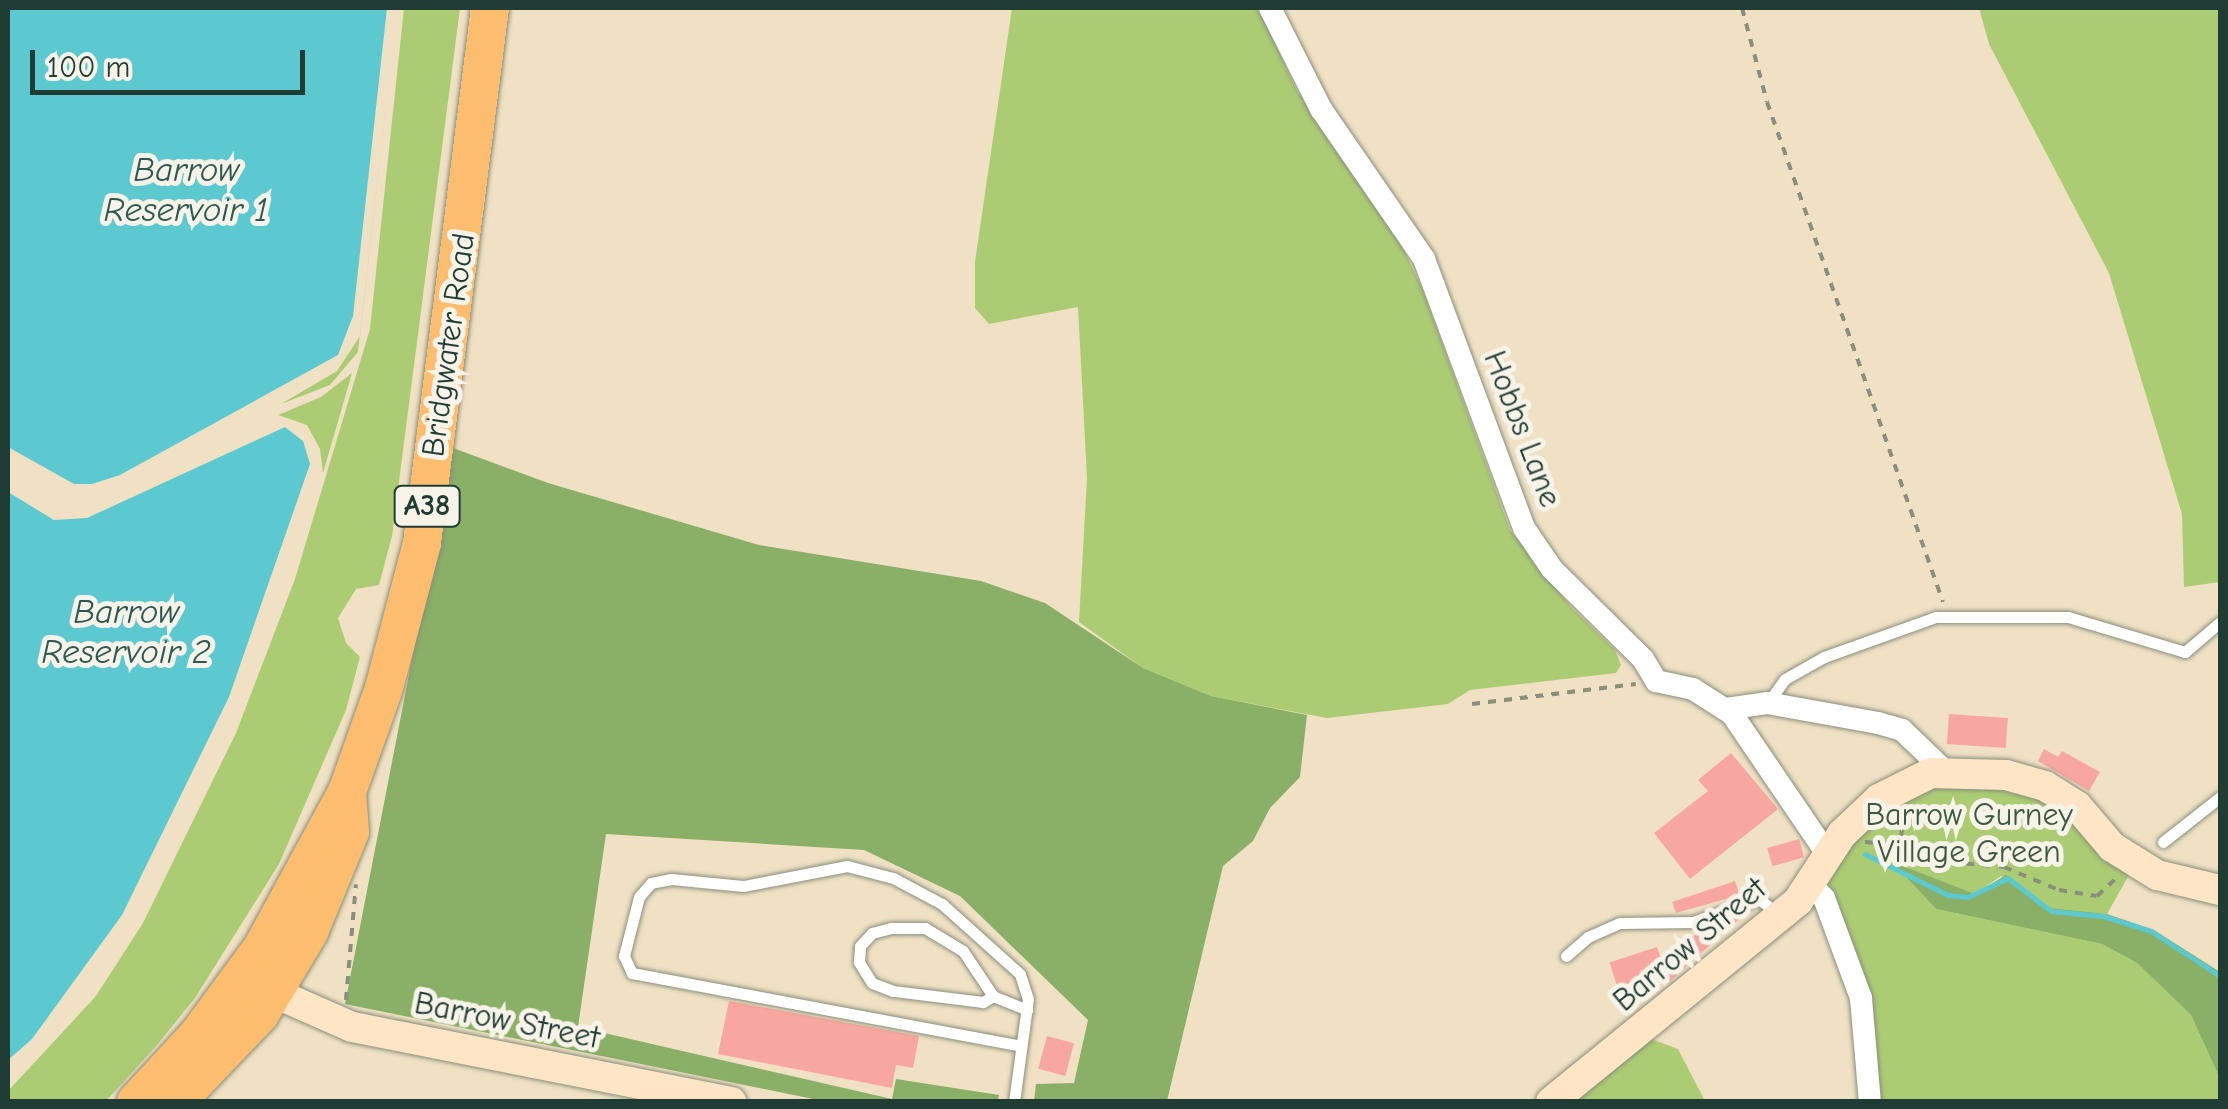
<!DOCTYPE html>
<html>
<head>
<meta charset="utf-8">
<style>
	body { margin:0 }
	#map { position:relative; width:2228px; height:1109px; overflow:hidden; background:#f0e1c4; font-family:"Comic Neue",sans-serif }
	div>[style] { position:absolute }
	.green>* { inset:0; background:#accc74 }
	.forest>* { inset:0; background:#89b066 }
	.water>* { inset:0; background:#5cc9d0 }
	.stream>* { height:5px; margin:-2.5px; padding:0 2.5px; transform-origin:2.5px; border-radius:2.5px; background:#5cc9d0 }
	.building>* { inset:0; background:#f8a7a0; transform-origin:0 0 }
	.path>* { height:4px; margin-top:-2px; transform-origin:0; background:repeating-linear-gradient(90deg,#888f7c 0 8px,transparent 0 16px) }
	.roads { filter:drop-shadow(0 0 2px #888f7c) drop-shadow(0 0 2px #888f7c) }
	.service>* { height:11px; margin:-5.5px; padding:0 5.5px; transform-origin:5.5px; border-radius:5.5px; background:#fff }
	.minor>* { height:22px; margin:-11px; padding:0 11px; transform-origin:11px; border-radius:11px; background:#fff }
	.secondary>* { height:30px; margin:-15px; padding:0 15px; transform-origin:15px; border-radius:15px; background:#fee5c5 }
	.trunk>* { height:38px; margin:-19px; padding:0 19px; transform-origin:19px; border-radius:19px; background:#fcbd6e }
	span { translate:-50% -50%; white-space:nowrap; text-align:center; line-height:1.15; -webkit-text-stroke:10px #f7f3e8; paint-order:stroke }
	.shield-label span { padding:2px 8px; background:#f7f3e8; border:2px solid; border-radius:8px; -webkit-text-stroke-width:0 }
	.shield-label { font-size:30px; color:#1f3d34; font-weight:700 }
	.street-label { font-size:32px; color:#1f3d34 }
	.park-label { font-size:32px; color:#3b5a41 }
	.water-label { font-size:35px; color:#2b5953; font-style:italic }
	.frame { position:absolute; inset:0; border:10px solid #1f3d34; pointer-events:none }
	.scale { position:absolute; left:30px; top:50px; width:275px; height:45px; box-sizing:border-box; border:5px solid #1f3d34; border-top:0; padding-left:12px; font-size:30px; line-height:35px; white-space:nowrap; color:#1f3d34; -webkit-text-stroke:8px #f7f3e8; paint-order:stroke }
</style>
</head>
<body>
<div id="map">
	<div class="green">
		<div style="clip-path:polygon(397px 8px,358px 352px,330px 385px,281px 404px,337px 371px,360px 336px)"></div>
		<div style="clip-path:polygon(404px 8px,460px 8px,392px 536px,379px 585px,356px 589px,338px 618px,346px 643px,360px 657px,346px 710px,279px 864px,195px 998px,157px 1045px,106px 1101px,8px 1101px,8px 1091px,96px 996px,143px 923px,236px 733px,295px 579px,370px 329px)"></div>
		<div style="clip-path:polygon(1012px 8px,1259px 8px,1297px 91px,1385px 211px,1422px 288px,1510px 530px,1570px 606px,1615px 650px,1621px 665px,1616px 673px,1470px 690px,1448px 704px,1327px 718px,1211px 696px,1143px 668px,1079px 622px,1087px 478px,1078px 307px,989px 324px,975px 308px,975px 262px)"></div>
		<div style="clip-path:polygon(1979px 8px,2220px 8px,2220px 582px,2184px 587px,2182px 514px,2109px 273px,1989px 44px)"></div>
		<div style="clip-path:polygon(352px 373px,342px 408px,323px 473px,320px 449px,307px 425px,278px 415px,321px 397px)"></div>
		<div style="clip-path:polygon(1971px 780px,2043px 794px,2129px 875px,2107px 914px,2053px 910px,2001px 876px,1975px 894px,1894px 864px,1936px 909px,2102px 944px,2137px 963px,2191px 1015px,2220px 1079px,2220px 1101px,1876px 1101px,1827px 876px,1846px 843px,1907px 792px)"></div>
		<div style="clip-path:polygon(1646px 1037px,1678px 1049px,1705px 1101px,1574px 1102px)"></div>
	</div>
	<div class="forest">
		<div style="clip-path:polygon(453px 448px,548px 483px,759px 545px,981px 581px,1045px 603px,1143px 668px,1211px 696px,1307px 715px,1300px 777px,1270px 808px,1253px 841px,1223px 866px,1167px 1101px,1034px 1101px,1036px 1084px,1074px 1083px,1088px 1020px,960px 896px,864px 850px,606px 834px,578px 1027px,892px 1099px,896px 1079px,999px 1095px,998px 1101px,823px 1101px,345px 1004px)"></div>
		<div style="clip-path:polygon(1892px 862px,1975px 894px,2006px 875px,2048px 908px,2107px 914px,2154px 930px,2220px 972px,2220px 1079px,2191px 1015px,2137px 963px,2102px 944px,1936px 909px)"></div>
	</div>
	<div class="water">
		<div style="clip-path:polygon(8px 8px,387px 8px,353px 316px,338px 355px,120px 475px,92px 484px,74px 484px,8px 447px)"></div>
		<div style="clip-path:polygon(285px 427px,303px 441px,310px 464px,229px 697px,122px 915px,32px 1039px,8px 1060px,8px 492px,54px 520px,87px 518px)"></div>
	</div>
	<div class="stream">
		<div style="left:1865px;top:854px;width:93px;rotate:26.3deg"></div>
		<div style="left:1948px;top:895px;width:20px;rotate:6deg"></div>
		<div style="left:1968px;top:897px;width:44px;rotate:-25.4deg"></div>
		<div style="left:2008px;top:878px;width:54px;rotate:37.5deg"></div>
		<div style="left:2051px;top:911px;width:52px;rotate:5.5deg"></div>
		<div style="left:2103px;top:916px;width:50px;rotate:17.4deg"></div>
		<div style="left:2151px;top:931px;width:82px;rotate:33.1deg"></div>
	</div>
	<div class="building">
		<div style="left:1949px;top:714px;width:59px;height:30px;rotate:4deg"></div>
		<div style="clip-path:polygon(2044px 749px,2058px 757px,2062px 751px,2100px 772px,2089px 791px,2038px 761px)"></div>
		<div style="clip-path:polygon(1731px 753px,1778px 809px,1690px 879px,1654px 833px,1708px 791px,1698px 780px)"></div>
		<div style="left:1799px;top:839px;width:19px;height:33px;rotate:74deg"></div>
		<div style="clip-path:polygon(1735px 881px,1740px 895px,1676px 913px,1672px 902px)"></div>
		<div style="clip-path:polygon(1746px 913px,1670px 981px,1666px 976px,1693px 952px,1684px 940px)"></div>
		<div style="left:1657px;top:947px;width:26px;height:50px;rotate:72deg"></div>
		<div style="clip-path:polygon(729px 1001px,919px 1036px,913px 1068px,896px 1065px,892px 1088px,718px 1054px)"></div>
		<div style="left:1047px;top:1036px;width:28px;height:34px;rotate:15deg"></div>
	</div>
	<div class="path">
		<div style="left:1742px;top:8px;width:97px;rotate:75.1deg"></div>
		<div style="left:1767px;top:102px;width:530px;rotate:70.61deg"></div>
		<div style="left:1472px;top:704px;width:165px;rotate:-7deg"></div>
		<div style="left:1904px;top:813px;width:32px;rotate:97deg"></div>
		<div style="left:1900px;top:845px;width:23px;rotate:38deg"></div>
		<div style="left:1918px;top:859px;width:86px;rotate:5.3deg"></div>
		<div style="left:2004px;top:867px;width:60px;rotate:22.7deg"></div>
		<div style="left:2059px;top:890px;width:38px;rotate:9deg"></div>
		<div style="left:2097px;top:896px;width:26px;rotate:-43deg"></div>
		<div style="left:1865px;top:842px;width:35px;rotate:5deg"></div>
		<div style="left:346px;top:1000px;width:116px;rotate:-85.1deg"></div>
	</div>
	<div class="roads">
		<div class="service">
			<div style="left:1768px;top:703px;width:29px;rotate:-55deg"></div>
			<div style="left:1785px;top:679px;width:45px;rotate:-29.4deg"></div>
			<div style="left:1824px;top:657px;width:119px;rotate:-19.7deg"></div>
			<div style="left:1936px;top:617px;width:132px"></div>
			<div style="left:2068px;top:617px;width:122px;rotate:16.7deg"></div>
			<div style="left:2185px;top:652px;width:46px;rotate:-40.6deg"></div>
			<div style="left:2163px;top:842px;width:73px;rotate:-38.3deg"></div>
			<div style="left:1566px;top:956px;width:29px;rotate:-41deg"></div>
			<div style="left:1588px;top:937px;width:35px;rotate:-24deg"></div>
			<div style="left:1620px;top:923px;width:73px;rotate:-0.8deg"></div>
			<div style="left:1693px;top:922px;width:70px;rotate:-19.2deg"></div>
			<div style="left:1759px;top:899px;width:23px;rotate:38deg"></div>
			<div style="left:993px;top:996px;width:12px;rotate:149deg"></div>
			<div style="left:983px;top:1002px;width:91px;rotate:-173deg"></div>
			<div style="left:893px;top:991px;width:22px;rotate:-159deg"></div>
			<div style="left:872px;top:983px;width:25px;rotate:-122deg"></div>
			<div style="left:859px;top:962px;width:16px;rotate:-86deg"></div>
			<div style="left:860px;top:946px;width:18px;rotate:-47deg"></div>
			<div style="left:872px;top:933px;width:20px;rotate:-15deg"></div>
			<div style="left:891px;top:928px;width:34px"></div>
			<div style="left:925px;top:928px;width:44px;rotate:31.2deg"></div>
			<div style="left:963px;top:951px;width:54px;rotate:56.3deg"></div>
			<div style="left:993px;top:996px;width:37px;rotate:22deg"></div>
			<div style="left:1014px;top:1102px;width:104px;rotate:-82.3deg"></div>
			<div style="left:1028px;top:999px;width:26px;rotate:-108deg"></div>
			<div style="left:1020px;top:974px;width:105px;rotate:-138.1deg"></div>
			<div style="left:942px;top:904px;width:55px;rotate:-152deg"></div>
			<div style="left:893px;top:878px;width:48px;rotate:-165.4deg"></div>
			<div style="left:847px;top:866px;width:106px;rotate:169.1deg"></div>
			<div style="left:743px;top:886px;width:72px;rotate:-174.4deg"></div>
			<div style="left:671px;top:879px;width:20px;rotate:169deg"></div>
			<div style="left:651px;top:883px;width:18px;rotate:131deg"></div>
			<div style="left:639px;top:897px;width:61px;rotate:104.3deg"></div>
			<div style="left:624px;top:956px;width:19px;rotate:65deg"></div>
			<div style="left:632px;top:973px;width:396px;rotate:10.6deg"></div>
		</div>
		<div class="minor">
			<div style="left:1270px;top:8px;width:113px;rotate:63.2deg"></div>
			<div style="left:1321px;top:109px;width:182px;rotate:55.5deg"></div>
			<div style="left:1424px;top:259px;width:287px;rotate:69.6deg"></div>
			<div style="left:1524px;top:528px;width:50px;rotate:55.7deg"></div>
			<div style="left:1552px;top:569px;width:128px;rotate:44.7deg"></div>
			<div style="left:1643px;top:659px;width:26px;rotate:59deg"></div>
			<div style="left:1656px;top:681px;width:38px;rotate:12deg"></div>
			<div style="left:1693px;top:689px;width:46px;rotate:32.7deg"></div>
			<div style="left:1732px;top:714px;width:169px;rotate:55.8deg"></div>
			<div style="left:1726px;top:709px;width:41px;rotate:-8.3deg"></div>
			<div style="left:1767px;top:703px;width:113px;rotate:10.2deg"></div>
			<div style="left:1878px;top:723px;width:25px;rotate:16deg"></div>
			<div style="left:1902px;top:730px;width:61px;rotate:43.7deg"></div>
			<div style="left:1810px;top:884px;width:20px;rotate:45deg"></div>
			<div style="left:1824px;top:898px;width:107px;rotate:69.7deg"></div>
			<div style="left:1861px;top:998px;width:104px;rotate:85.1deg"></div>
		</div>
		<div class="secondary">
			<div style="left:275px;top:993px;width:84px;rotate:23.8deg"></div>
			<div style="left:352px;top:1027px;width:387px;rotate:11.2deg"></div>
			<div style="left:1551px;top:1102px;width:318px;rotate:-39.1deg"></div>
			<div style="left:1798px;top:901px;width:80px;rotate:-56.7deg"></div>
			<div style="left:1842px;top:834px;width:51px;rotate:-43.4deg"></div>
			<div style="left:1879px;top:799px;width:58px;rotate:-26.6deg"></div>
			<div style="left:1931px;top:773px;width:75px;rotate:1.5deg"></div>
			<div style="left:2006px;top:775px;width:41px;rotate:15.8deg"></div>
			<div style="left:2045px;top:786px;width:38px;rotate:32deg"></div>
			<div style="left:2077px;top:806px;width:54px;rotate:49.5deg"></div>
			<div style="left:2112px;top:847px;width:53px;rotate:31.9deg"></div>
			<div style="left:2157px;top:875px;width:65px;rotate:13.4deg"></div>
		</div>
		<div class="trunk">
			<div style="left:136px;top:1102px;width:91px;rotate:-47.2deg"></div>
			<div style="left:198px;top:1035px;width:108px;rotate:-53.7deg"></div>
			<div style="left:262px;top:948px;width:178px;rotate:-61.4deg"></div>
			<div style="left:347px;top:792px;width:110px;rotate:-70.4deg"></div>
			<div style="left:384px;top:688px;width:150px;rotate:-75.3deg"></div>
			<div style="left:422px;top:543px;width:539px;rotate:-82.76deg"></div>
			<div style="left:176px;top:1102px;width:122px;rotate:-46.3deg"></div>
			<div style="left:260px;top:1014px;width:96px;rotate:-59.1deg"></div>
			<div style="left:309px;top:932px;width:108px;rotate:-67.7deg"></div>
			<div style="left:350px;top:832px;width:40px;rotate:-94.3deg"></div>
		</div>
	</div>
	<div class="shield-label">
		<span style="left:427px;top:506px">A38</span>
	</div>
	<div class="street-label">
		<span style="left:449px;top:345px;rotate:-82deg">Bridgwater Road</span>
		<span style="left:1522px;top:429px;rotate:69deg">Hobbs Lane</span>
		<span style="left:1690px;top:945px;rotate:-40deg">Barrow Street</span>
		<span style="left:507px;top:1021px;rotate:11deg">Barrow Street</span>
	</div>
	<div class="park-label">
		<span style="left:1969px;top:834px">Barrow Gurney<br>Village Green</span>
	</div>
	<div class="water-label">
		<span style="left:186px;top:190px">Barrow<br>Reservoir 1</span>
		<span style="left:126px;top:632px">Barrow<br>Reservoir 2</span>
	</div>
	<div class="frame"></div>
	<div class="scale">100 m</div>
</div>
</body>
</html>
